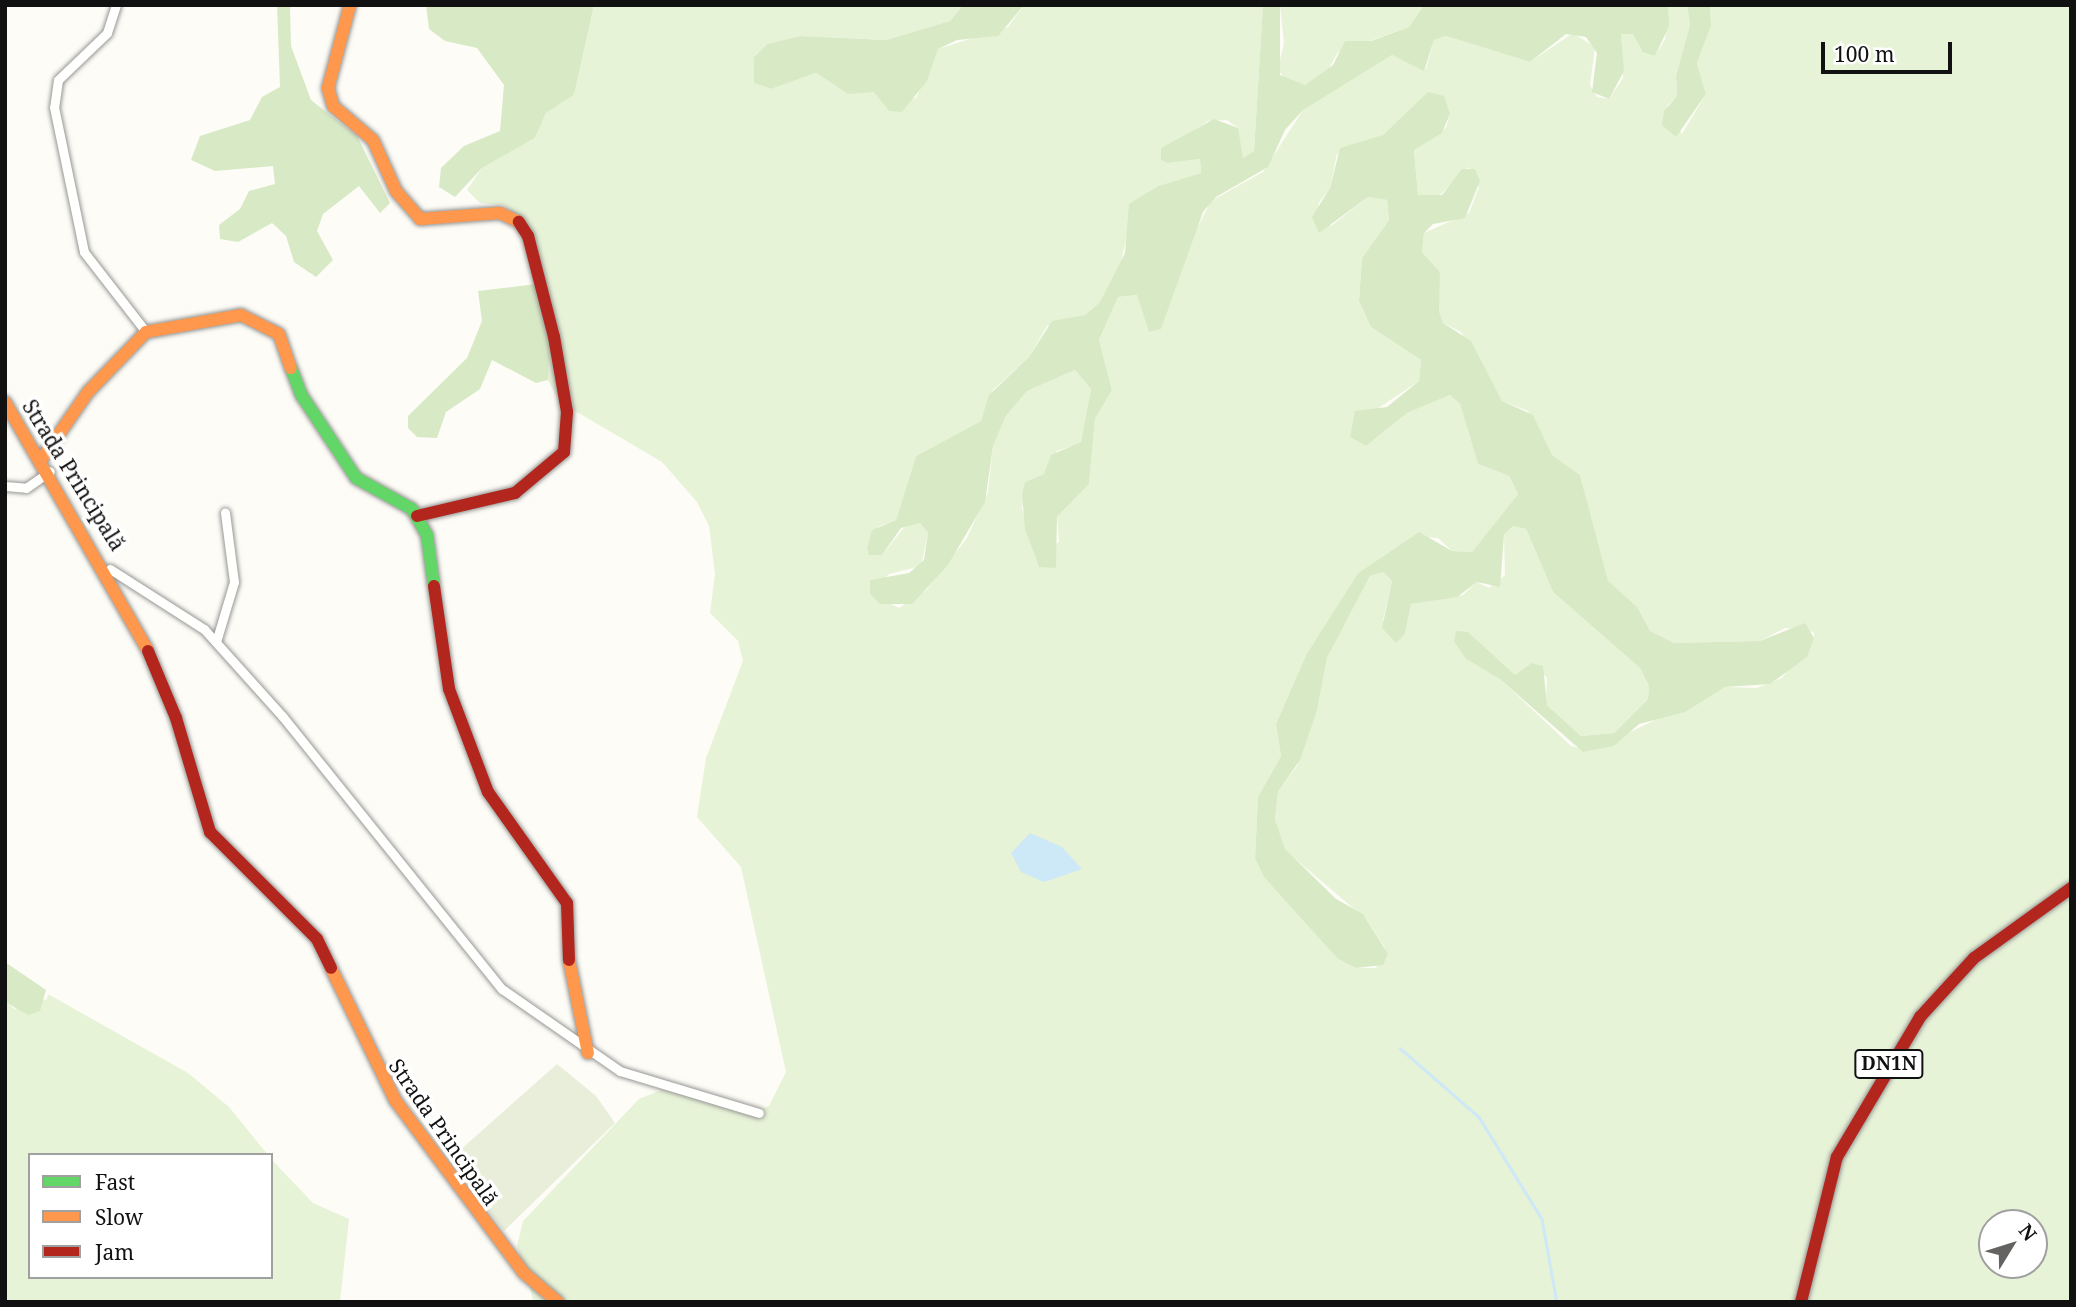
<!DOCTYPE html>
<html>
<head>
<meta charset="utf-8">
<style>
	body { margin:0 }
	#map { position:relative; width:2076px; height:1307px; overflow:hidden; background:#fdfcf7; font-family:"Noto Serif",serif }
	div>[style] { position:absolute }
	.green>* { inset:0; background:#e7f3d7 }
	.forest>* { inset:0; background:#d8eac5 }
	.cemetery>* { inset:0; background:#e9eedb }
	.water>* { inset:0; background:#cde8f7 }
	.stream>* { height:2.5px; margin:-1.25px; padding:0 1.25px; transform-origin:1.25px; border-radius:1.25px; background:#cde8f7 }
	.roads { filter:drop-shadow(0 0 2px #979795) drop-shadow(0 0 2px #979795) }
	.street>* { height:9px; margin:-4.5px; padding:0 4.5px; transform-origin:4.5px; border-radius:4.5px; background:#fffffe }
	.fast>* { height:12px; margin:-6px; padding:0 6px; transform-origin:6px; border-radius:6px; background:#63d668 }
	.slow>* { height:12px; margin:-6px; padding:0 6px; transform-origin:6px; border-radius:6px; background:#ff974d }
	.jam>* { height:12px; margin:-6px; padding:0 6px; transform-origin:6px; border-radius:6px; background:#b3261e }
	span { translate:-50% -50%; white-space:nowrap; text-align:center; line-height:1.15; -webkit-text-stroke:7px #fff; paint-order:stroke }
	.shield-label span { padding:2px 5px; background:#fff; border:2px solid; border-radius:5px; -webkit-text-stroke-width:0 }
	.shield-label { font-size:19px; color:#111; font-weight:700 }
	.street-label { font-size:21px; color:#111 }
	.frame { position:absolute; inset:0; border:7px solid #111; pointer-events:none }
	.legend { position:absolute; left:28px; top:1153px; width:245px; height:126px; box-sizing:border-box; background:#fff; border:2px solid #a0a0a0; margin:0; padding:9px 12px; list-style:none; font-size:21px; color:#111 }
	.legend li { display:flex; align-items:center; gap:14px; height:35px }
	.legend b { width:35px; border:2px solid #a0a0a0 }
	.north { position:absolute; left:1978px; top:1209px; width:70px; height:70px; box-sizing:border-box; background:#fff; border:2px solid #a0a0a0; border-radius:50%; rotate:52deg; font-size:19px; font-weight:700; line-height:28px; text-align:center; color:#111 }
	.north::after { content:''; display:block; margin:auto; width:24px; height:32px; background:#646362; clip-path:polygon(50% 0,100% 100%,50% 72%,0 100%) }
	.scale { position:absolute; left:1821px; top:42px; width:131px; height:32px; box-sizing:border-box; border:4px solid #111; border-top:0; padding-left:9px; font-size:21px; line-height:24px; white-space:nowrap; color:#111; -webkit-text-stroke:5px #fff; paint-order:stroke }
</style>
</head>
<body>
<div id="map">
	<div class="green">
		<div style="clip-path:polygon(evenodd,594px 5px,963px 5px,950px 21px,886px 40px,800px 36px,767px 44px,754px 57px,754px 83px,771px 89px,816px 73px,837px 87px,875px 92px,881px 101px,916px 98px,938px 49px,1008px 27px,1024px 5px,1263px 5px,1254px 151px,1243px 158px,1238px 154px,1238px 128px,1227px 120px,1208px 121px,1179px 140px,1168px 163px,1200px 159px,1201px 173px,1158px 186px,1135px 201px,1120px 266px,1100px 302px,1085px 315px,1047px 326px,1029px 357px,993px 390px,981px 421px,916px 456px,896px 520px,877px 527px,882px 555px,907px 524px,920px 523px,928px 533px,921px 566px,889px 574px,870px 594px,899px 608px,926px 590px,967px 538px,988px 492px,993px 446px,1006px 416px,1027px 391px,1075px 370px,1091px 389px,1081px 443px,1057px 451px,1044px 474px,1025px 482px,1022px 508px,1036px 560px,1059px 542px,1057px 517px,1089px 484px,1095px 419px,1112px 390px,1099px 340px,1118px 297px,1137px 295px,1161px 329px,1181px 259px,1211px 201px,1263px 172px,1303px 110px,1373px 62px,1392px 55px,1426px 69px,1434px 40px,1446px 36px,1530px 62px,1573px 33px,1595px 47px,1590px 85px,1597px 97px,1609px 99px,1623px 78px,1621px 34px,1633px 34px,1655px 56px,1665px 39px,1668px 5px,1687px 5px,1690px 25px,1676px 76px,1677px 96px,1667px 106px,1682px 134px,1706px 94px,1697px 63px,1711px 26px,1710px 5px,2071px 5px,2071px 1302px,534px 1302px,517px 1246px,523px 1221px,639px 1099px,664px 1089px,756px 1110px,769px 1106px,786px 1072px,741px 867px,697px 817px,706px 758px,743px 661px,738px 641px,710px 613px,715px 574px,709px 526px,697px 502px,662px 462px,560px 402px,548px 380px,550px 340px,525px 221px,504px 205px,480px 203px,467px 190px,482px 168px,535px 138px,546px 113px,574px 95px,594px 5px,1422px 99px,1450px 114px,1446px 128px,1414px 150px,1418px 195px,1437px 198px,1468px 167px,1479px 187px,1469px 213px,1424px 233px,1422px 252px,1440px 272px,1437px 305px,1443px 323px,1461px 332px,1502px 401px,1528px 411px,1552px 455px,1580px 475px,1607px 581px,1650px 631px,1673px 643px,1760px 641px,1785px 628px,1814px 632px,1814px 638px,1782px 678px,1757px 688px,1725px 687px,1590px 751px,1571px 746px,1501px 680px,1466px 659px,1454px 642px,1477px 642px,1515px 675px,1531px 663px,1547px 678px,1546px 704px,1581px 736px,1614px 733px,1648px 699px,1649px 686px,1640px 668px,1553px 592px,1526px 529px,1513px 526px,1504px 535px,1505px 575px,1489px 588px,1477px 582px,1463px 595px,1411px 604px,1405px 634px,1383px 620px,1392px 581px,1383px 572px,1370px 576px,1327px 658px,1317px 711px,1297px 766px,1278px 792px,1275px 819px,1285px 850px,1367px 920px,1385px 948px,1376px 968px,1356px 968px,1338px 959px,1255px 858px,1258px 797px,1281px 756px,1276px 724px,1306px 655px,1358px 573px,1413px 536px,1438px 538px,1452px 551px,1472px 552px,1518px 494px,1509px 476px,1478px 464px,1460px 404px,1450px 395px,1407px 413px,1366px 446px,1374px 411px,1419px 381px,1421px 360px,1371px 327px,1359px 301px,1362px 258px,1389px 220px,1387px 200px,1368px 197px,1331px 226px,1318px 204px,1330px 188px,1337px 154px,1383px 135px,1422px 99px,594px 5px,1992px 1223px,2034px 1223px,2034px 1265px,1992px 1265px,1992px 1223px)"></div>
		<div style="clip-path:polygon(1280px 5px,1424px 5px,1409px 27px,1338px 52px,1328px 70px,1305px 85px,1285px 80px,1278px 69px,1284px 43px)"></div>
		<div style="clip-path:polygon(48px 994px,188px 1073px,229px 1107px,268px 1155px,30px 1155px,30px 1277px,271px 1277px,271px 1159px,313px 1203px,349px 1219px,340px 1302px,5px 1302px,5px 1002px,15px 1009px,47px 999px)"></div>
	</div>
	<div class="forest">
		<div style="clip-path:polygon(277px 5px,290px 5px,291px 46px,311px 100px,357px 136px,390px 203px,380px 213px,359px 186px,323px 214px,317px 231px,333px 260px,316px 277px,294px 262px,286px 236px,272px 223px,238px 242px,220px 239px,219px 225px,240px 209px,249px 191px,275px 184px,273px 166px,215px 171px,191px 160px,200px 136px,250px 120px,262px 97px,280px 87px)"></div>
		<div style="clip-path:polygon(426px 5px,594px 5px,574px 95px,546px 113px,535px 138px,482px 168px,455px 197px,439px 187px,441px 168px,464px 146px,500px 131px,504px 85px,477px 48px,445px 41px,429px 29px)"></div>
		<div style="clip-path:polygon(963px 5px,1024px 5px,998px 36px,957px 40px,938px 49px,927px 81px,902px 112px,889px 111px,874px 92px,848px 94px,816px 73px,771px 89px,754px 83px,754px 57px,767px 44px,800px 36px,886px 40px,950px 21px)"></div>
		<div style="clip-path:polygon(1263px 5px,1280px 5px,1280px 75px,1305px 85px,1333px 65px,1345px 41px,1371px 41px,1409px 27px,1424px 5px,1668px 5px,1669px 26px,1655px 56px,1643px 52px,1633px 34px,1621px 34px,1624px 71px,1609px 99px,1592px 92px,1597px 53px,1586px 37px,1566px 34px,1530px 62px,1446px 36px,1434px 40px,1424px 71px,1392px 55px,1303px 110px,1285px 130px,1268px 167px,1216px 197px,1203px 212px,1161px 329px,1149px 332px,1137px 295px,1118px 297px,1099px 340px,1112px 390px,1095px 419px,1089px 484px,1057px 517px,1056px 568px,1039px 567px,1025px 529px,1022px 495px,1025px 482px,1044px 474px,1051px 455px,1081px 442px,1091px 389px,1075px 370px,1027px 391px,1006px 416px,993px 446px,985px 502px,948px 565px,912px 604px,880px 604px,870px 594px,870px 580px,909px 573px,924px 560px,928px 533px,920px 523px,901px 528px,882px 555px,869px 555px,867px 549px,872px 530px,896px 520px,916px 456px,981px 421px,989px 395px,1029px 357px,1052px 321px,1085px 315px,1100px 302px,1125px 253px,1129px 204px,1158px 186px,1201px 173px,1200px 159px,1168px 163px,1161px 160px,1161px 148px,1214px 119px,1238px 128px,1243px 158px,1254px 151px)"></div>
		<div style="clip-path:polygon(1687px 5px,1710px 5px,1711px 26px,1697px 63px,1706px 94px,1676px 137px,1662px 125px,1664px 111px,1677px 96px,1676px 76px,1690px 25px)"></div>
		<div style="clip-path:polygon(1428px 92px,1444px 96px,1450px 114px,1442px 133px,1414px 150px,1418px 195px,1442px 195px,1462px 169px,1475px 169px,1480px 181px,1465px 218px,1433px 224px,1424px 233px,1422px 252px,1440px 272px,1439px 311px,1443px 323px,1471px 341px,1502px 401px,1533px 415px,1552px 455px,1580px 475px,1608px 581px,1637px 607px,1650px 631px,1674px 643px,1760px 641px,1805px 623px,1814px 638px,1807px 657px,1770px 684px,1725px 687px,1685px 712px,1639px 724px,1614px 746px,1583px 752px,1501px 680px,1466px 659px,1454px 642px,1456px 631px,1468px 632px,1515px 675px,1531px 663px,1543px 666px,1547px 705px,1581px 736px,1614px 733px,1648px 699px,1649px 686px,1640px 668px,1553px 592px,1526px 529px,1513px 526px,1504px 535px,1500px 587px,1477px 582px,1457px 597px,1411px 604px,1405px 634px,1396px 643px,1382px 628px,1392px 581px,1383px 572px,1370px 576px,1327px 658px,1317px 711px,1300px 760px,1278px 792px,1275px 819px,1285px 849px,1336px 899px,1363px 914px,1388px 954px,1383px 965px,1356px 968px,1338px 959px,1264px 877px,1255px 858px,1258px 797px,1281px 756px,1276px 724px,1306px 655px,1358px 573px,1419px 532px,1452px 551px,1472px 552px,1518px 494px,1509px 476px,1478px 464px,1460px 404px,1450px 395px,1407px 413px,1366px 446px,1350px 437px,1355px 411px,1387px 407px,1419px 381px,1421px 360px,1371px 327px,1359px 301px,1362px 258px,1389px 220px,1387px 200px,1368px 197px,1319px 233px,1312px 217px,1330px 188px,1340px 148px,1383px 135px)"></div>
		<div style="clip-path:polygon(537px 284px,550px 340px,548px 380px,536px 383px,492px 360px,480px 389px,446px 412px,437px 438px,417px 437px,408px 428px,408px 416px,467px 358px,482px 321px,478px 291px)"></div>
		<div style="clip-path:polygon(5px 962px,46px 990px,40px 1011px,28px 1015px,5px 1002px)"></div>
	</div>
	<div class="cemetery">
		<div style="clip-path:polygon(557px 1064px,596px 1096px,615px 1123px,504px 1231px,450px 1159px)"></div>
	</div>
	<div class="water">
		<div style="clip-path:polygon(1030px 833px,1062px 847px,1082px 869px,1044px 882px,1021px 872px,1011px 853px)"></div>
	</div>
	<div class="stream">
		<div style="left:1400px;top:1048px;width:105px;rotate:41.1deg"></div>
		<div style="left:1479px;top:1117px;width:120px;rotate:58.3deg"></div>
		<div style="left:1542px;top:1219px;width:84px;rotate:79.8deg"></div>
	</div>
	<div class="roads">
		<div class="street">
			<div style="left:116px;top:5px;width:29px;rotate:108deg"></div>
			<div style="left:107px;top:33px;width:68px;rotate:136.2deg"></div>
			<div style="left:58px;top:80px;width:27px;rotate:98deg"></div>
			<div style="left:54px;top:107px;width:148px;rotate:78.3deg"></div>
			<div style="left:84px;top:252px;width:101px;rotate:52.2deg"></div>
			<div style="left:5px;top:486px;width:21px;rotate:5deg"></div>
			<div style="left:26px;top:488px;width:29px;rotate:-35deg"></div>
			<div style="left:110px;top:569px;width:112px;rotate:32.6deg"></div>
			<div style="left:204px;top:629px;width:118px;rotate:48.1deg"></div>
			<div style="left:283px;top:717px;width:349px;rotate:51.2deg"></div>
			<div style="left:502px;top:989px;width:144px;rotate:34.8deg"></div>
			<div style="left:620px;top:1071px;width:145px;rotate:16.8deg"></div>
			<div style="left:216px;top:642px;width:63px;rotate:-73.3deg"></div>
			<div style="left:234px;top:582px;width:70px;rotate:-97.4deg"></div>
		</div>
		<div class="fast">
			<div style="left:291px;top:368px;width:30px;rotate:69deg"></div>
			<div style="left:302px;top:396px;width:98px;rotate:56.6deg"></div>
			<div style="left:356px;top:478px;width:64px;rotate:29deg"></div>
			<div style="left:412px;top:509px;width:30px;rotate:60deg"></div>
			<div style="left:427px;top:535px;width:51px;rotate:82.2deg"></div>
		</div>
		<div class="slow">
			<div style="left:350px;top:5px;width:86px;rotate:104.8deg"></div>
			<div style="left:328px;top:88px;width:19px;rotate:74deg"></div>
			<div style="left:333px;top:106px;width:52px;rotate:40.4deg"></div>
			<div style="left:373px;top:140px;width:56px;rotate:65.7deg"></div>
			<div style="left:396px;top:191px;width:37px;rotate:49deg"></div>
			<div style="left:420px;top:219px;width:80px;rotate:-4.3deg"></div>
			<div style="left:500px;top:213px;width:21px;rotate:25deg"></div>
			<div style="left:5px;top:402px;width:287px;rotate:60.1deg"></div>
			<div style="left:43px;top:457px;width:79px;rotate:-55.3deg"></div>
			<div style="left:88px;top:392px;width:83px;rotate:-46deg"></div>
			<div style="left:146px;top:332px;width:97px;rotate:-10.1deg"></div>
			<div style="left:241px;top:315px;width:42px;rotate:26.6deg"></div>
			<div style="left:279px;top:334px;width:36px;rotate:71deg"></div>
			<div style="left:569px;top:960px;width:95px;rotate:78.5deg"></div>
			<div style="left:331px;top:968px;width:147px;rotate:64.1deg"></div>
			<div style="left:395px;top:1100px;width:216px;rotate:53.3deg"></div>
			<div style="left:524px;top:1273px;width:45px;rotate:40.5deg"></div>
		</div>
		<div class="jam">
			<div style="left:417px;top:516px;width:101px;rotate:-13.2deg"></div>
			<div style="left:515px;top:493px;width:64px;rotate:-39.9deg"></div>
			<div style="left:564px;top:452px;width:40px;rotate:-85.7deg"></div>
			<div style="left:567px;top:412px;width:76px;rotate:-99.8deg"></div>
			<div style="left:554px;top:337px;width:104px;rotate:-104.4deg"></div>
			<div style="left:528px;top:236px;width:17px;rotate:-123deg"></div>
			<div style="left:434px;top:586px;width:104px;rotate:81.7deg"></div>
			<div style="left:449px;top:689px;width:110px;rotate:69.3deg"></div>
			<div style="left:488px;top:792px;width:136px;rotate:54.6deg"></div>
			<div style="left:567px;top:903px;width:57px;rotate:88deg"></div>
			<div style="left:148px;top:651px;width:73px;rotate:67.3deg"></div>
			<div style="left:176px;top:718px;width:119px;rotate:73.4deg"></div>
			<div style="left:210px;top:832px;width:151px;rotate:45deg"></div>
			<div style="left:317px;top:939px;width:32px;rotate:64deg"></div>
			<div style="left:1801px;top:1302px;width:149px;rotate:-76.1deg"></div>
			<div style="left:1837px;top:1157px;width:163px;rotate:-59.3deg"></div>
			<div style="left:1920px;top:1017px;width:80px;rotate:-47.5deg"></div>
			<div style="left:1974px;top:958px;width:120px;rotate:-35.8deg"></div>
		</div>
	</div>
	<div class="shield-label">
		<span style="left:1889px;top:1064px">DN1N</span>
	</div>
	<div class="street-label">
		<span style="left:74px;top:475px;rotate:58deg">Strada Principală</span>
		<span style="left:444px;top:1132px;rotate:55deg">Strada Principală</span>
	</div>
	<div class="frame"></div>
	<ul class="legend">
	<li><b style="height:9px;background:#63d668"></b>Fast</li>
	<li><b style="height:9px;background:#ff974d"></b>Slow</li>
	<li><b style="height:9px;background:#b3261e"></b>Jam</li>
	</ul>
	<div class="north">N</div>
	<div class="scale">100 m</div>
</div>
</body>
</html>
